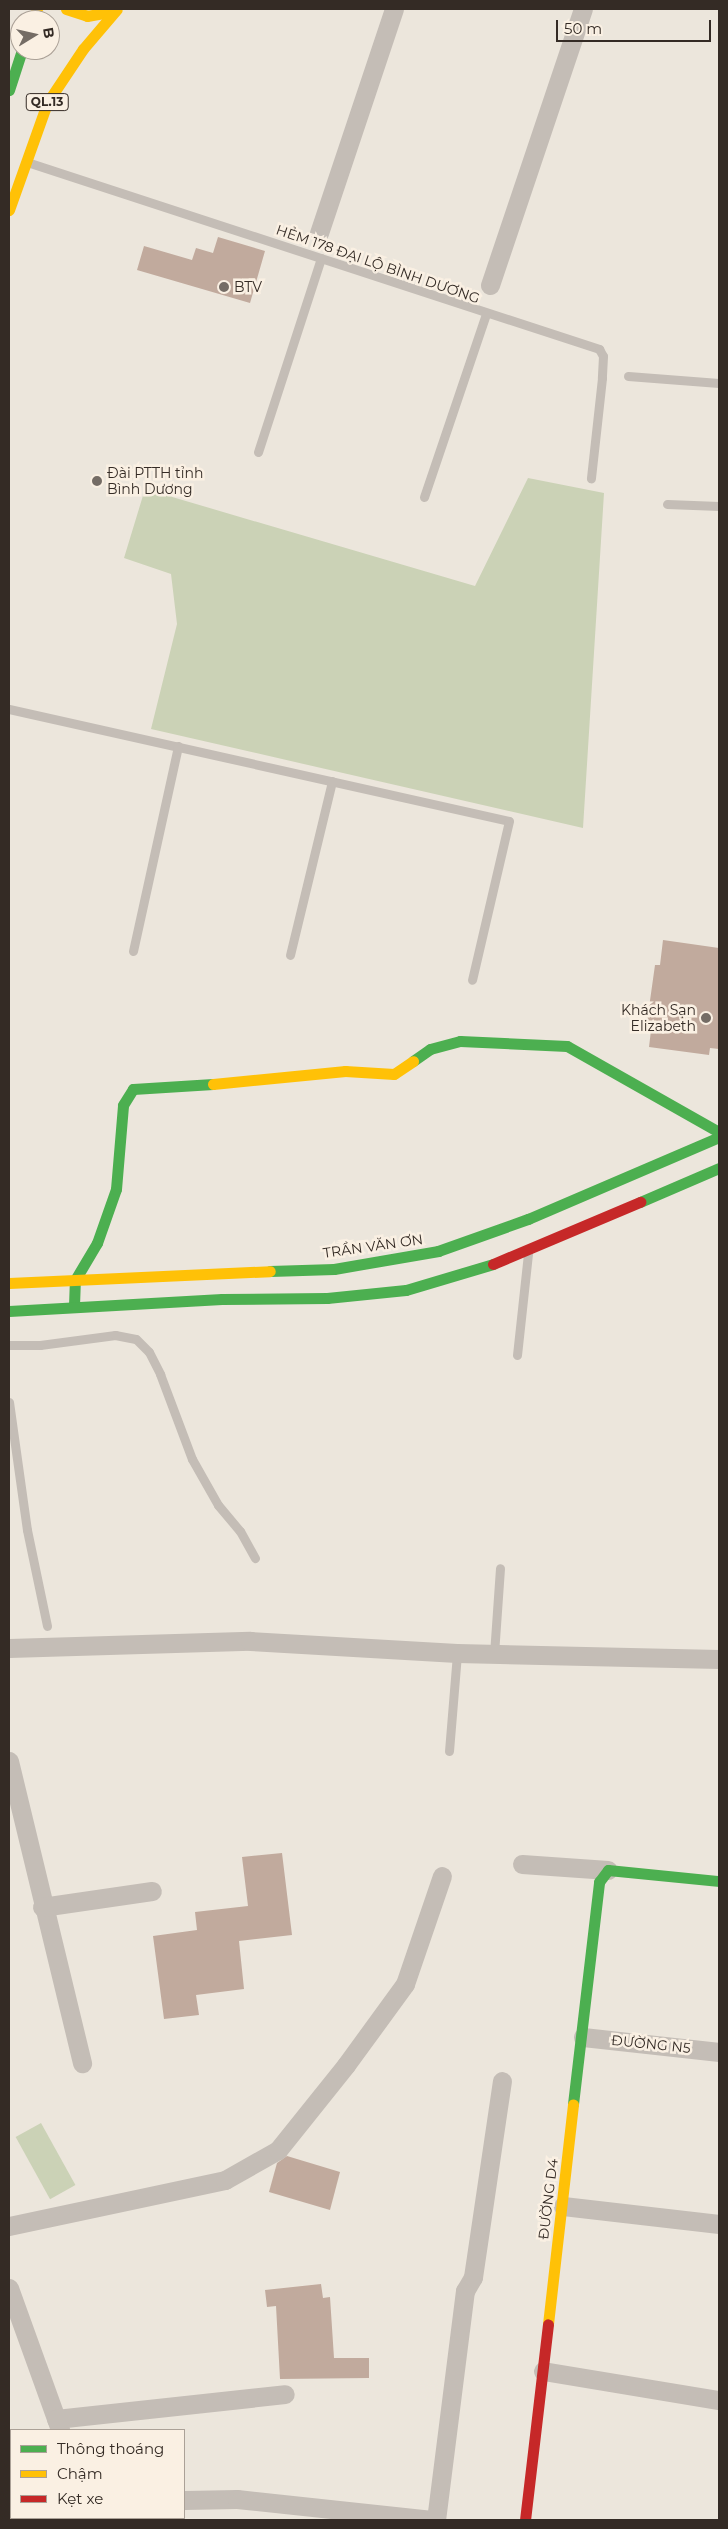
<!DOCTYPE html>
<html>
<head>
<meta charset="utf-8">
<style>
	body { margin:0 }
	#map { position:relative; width:728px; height:2529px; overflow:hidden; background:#ece6dc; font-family:Montserrat,sans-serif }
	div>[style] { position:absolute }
	.green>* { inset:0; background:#cbd2b6; transform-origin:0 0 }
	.building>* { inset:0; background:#c1aa9d }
	.lane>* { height:9px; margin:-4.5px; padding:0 4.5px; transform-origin:4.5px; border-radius:4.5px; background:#c4bdb6 }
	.street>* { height:19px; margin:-9.5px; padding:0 9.5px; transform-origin:9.5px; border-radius:9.5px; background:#c4bdb6 }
	.fast>* { height:11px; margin:-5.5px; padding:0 5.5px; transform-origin:5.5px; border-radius:5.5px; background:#4caf50 }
	.slow>* { height:11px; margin:-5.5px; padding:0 5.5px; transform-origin:5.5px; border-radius:5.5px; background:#ffc107 }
	.jam>* { height:11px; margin:-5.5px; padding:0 5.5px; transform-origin:5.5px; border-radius:5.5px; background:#c62828 }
	.dots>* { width:14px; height:14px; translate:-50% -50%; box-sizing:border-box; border:2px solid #faf0e3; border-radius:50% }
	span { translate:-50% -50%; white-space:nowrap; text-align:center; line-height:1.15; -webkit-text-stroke:5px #faf0e3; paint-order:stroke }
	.shield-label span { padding:1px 4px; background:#faf0e3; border:1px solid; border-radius:4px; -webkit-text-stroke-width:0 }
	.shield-label { font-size:12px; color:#342b25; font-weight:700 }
	.street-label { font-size:14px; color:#342b25 }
	.poi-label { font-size:14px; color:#342b25 }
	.left { translate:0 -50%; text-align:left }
	.right { translate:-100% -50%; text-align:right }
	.frame { position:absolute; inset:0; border:10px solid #342b25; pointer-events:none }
	.legend { position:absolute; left:10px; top:2429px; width:175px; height:90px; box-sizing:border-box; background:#faf0e3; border:1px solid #aba197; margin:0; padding:6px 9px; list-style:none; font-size:15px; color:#342b25 }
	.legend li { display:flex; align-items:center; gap:10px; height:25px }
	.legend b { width:25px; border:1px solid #aba197 }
	.north { position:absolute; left:10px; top:10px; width:50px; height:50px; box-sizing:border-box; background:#faf0e3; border:1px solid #aba197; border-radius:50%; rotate:81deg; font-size:14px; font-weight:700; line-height:20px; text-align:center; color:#342b25 }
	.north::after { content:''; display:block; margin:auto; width:18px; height:22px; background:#746c65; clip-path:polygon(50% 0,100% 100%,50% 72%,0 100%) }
	.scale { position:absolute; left:556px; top:20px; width:155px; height:22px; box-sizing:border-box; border:2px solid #342b25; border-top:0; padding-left:6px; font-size:15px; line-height:18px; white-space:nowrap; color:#342b25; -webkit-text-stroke:4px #faf0e3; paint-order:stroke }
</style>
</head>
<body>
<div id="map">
	<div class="green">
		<div style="clip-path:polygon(528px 478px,604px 493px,583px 828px,151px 729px,177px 624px,171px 574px,124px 558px,145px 489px,475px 586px)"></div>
		<div style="left:41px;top:2123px;width:71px;height:29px;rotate:61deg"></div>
	</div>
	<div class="building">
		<div style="clip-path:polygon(218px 237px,265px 251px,250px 303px,137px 270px,144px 246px,192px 260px,196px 248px,213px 253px)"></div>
		<div style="clip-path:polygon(663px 940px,719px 948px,719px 1049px,710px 1048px,709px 1055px,649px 1047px,652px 1022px,647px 1022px,655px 965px,660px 965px)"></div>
		<div style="clip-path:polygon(282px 1853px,292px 1935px,239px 1941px,244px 1989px,196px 1995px,199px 2015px,164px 2019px,153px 1936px,197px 1930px,195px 1912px,248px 1906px,242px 1857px)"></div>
		<div style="clip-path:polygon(287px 2156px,340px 2172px,330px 2210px,269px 2192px,277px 2163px)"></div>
		<div style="clip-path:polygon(321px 2284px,323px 2298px,330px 2297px,334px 2358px,369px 2358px,369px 2378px,280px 2379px,276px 2306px,267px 2307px,265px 2290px)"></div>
	</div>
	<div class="lane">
		<div style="left:30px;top:163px;width:599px;rotate:18.1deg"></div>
		<div style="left:599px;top:349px;width:8px;rotate:60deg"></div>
		<div style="left:603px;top:356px;width:22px;rotate:93deg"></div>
		<div style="left:602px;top:378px;width:101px;rotate:96.3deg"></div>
		<div style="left:628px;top:376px;width:91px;rotate:4.4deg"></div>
		<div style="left:258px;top:452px;width:204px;rotate:-72deg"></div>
		<div style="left:424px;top:497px;width:193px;rotate:-71.3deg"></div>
		<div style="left:667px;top:504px;width:52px;rotate:2.2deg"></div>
		<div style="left:9px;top:709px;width:512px;rotate:12.63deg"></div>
		<div style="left:509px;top:821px;width:163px;rotate:103.1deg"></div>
		<div style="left:133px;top:951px;width:210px;rotate:-77.6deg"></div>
		<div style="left:290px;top:955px;width:179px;rotate:-76.4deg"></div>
		<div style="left:9px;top:1345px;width:31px"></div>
		<div style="left:40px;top:1345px;width:76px;rotate:-7.6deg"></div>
		<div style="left:115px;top:1335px;width:21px;rotate:11deg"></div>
		<div style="left:136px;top:1339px;width:18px;rotate:45deg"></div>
		<div style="left:149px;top:1352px;width:25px;rotate:63deg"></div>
		<div style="left:160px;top:1374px;width:91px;rotate:69.4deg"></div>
		<div style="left:192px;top:1459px;width:53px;rotate:60.5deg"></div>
		<div style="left:218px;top:1505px;width:34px;rotate:50deg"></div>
		<div style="left:240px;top:1531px;width:31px;rotate:61deg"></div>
		<div style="left:517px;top:1355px;width:102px;rotate:-83.8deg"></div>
		<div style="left:9px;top:1402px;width:129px;rotate:82deg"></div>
		<div style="left:27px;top:1530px;width:98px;rotate:78.2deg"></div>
		<div style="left:494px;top:1654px;width:86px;rotate:-86deg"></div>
		<div style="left:449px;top:1751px;width:98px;rotate:-85.3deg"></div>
	</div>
	<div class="street">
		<div style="left:319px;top:233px;width:236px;rotate:-71.5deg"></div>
		<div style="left:490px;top:285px;width:291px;rotate:-71.4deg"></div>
		<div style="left:9px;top:1648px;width:241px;rotate:-1.7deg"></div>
		<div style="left:250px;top:1641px;width:207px;rotate:3.3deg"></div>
		<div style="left:457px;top:1653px;width:262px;rotate:1.3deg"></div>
		<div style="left:9px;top:1761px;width:311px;rotate:76.4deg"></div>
		<div style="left:522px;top:1864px;width:86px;rotate:4deg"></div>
		<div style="left:42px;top:1907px;width:111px;rotate:-8.3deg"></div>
		<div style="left:583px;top:2037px;width:137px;rotate:6.3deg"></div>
		<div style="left:563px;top:2206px;width:157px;rotate:6.6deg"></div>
		<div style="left:9px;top:2226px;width:221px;rotate:-12deg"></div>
		<div style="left:225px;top:2180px;width:61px;rotate:-29.5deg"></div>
		<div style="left:278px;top:2150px;width:109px;rotate:-51.3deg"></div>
		<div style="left:346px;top:2065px;width:100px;rotate:-53.9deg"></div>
		<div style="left:405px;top:1984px;width:114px;rotate:-71.1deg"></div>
		<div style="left:9px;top:2288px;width:151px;rotate:70.2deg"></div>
		<div style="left:543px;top:2371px;width:178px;rotate:9.4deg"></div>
		<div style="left:56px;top:2419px;width:230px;rotate:-6.2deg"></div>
		<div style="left:184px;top:2500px;width:53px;rotate:-1.1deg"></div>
		<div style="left:237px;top:2499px;width:196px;rotate:6.1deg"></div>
		<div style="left:91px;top:2518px;width:2px;rotate:63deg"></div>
		<div style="left:436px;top:2520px;width:231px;rotate:-82.8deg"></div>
		<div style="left:465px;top:2291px;width:16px;rotate:-60deg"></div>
		<div style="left:473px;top:2277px;width:198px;rotate:-81.6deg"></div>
	</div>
	<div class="fast">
		<div style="left:9px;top:90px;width:42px;rotate:-72deg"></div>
		<div style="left:413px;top:1061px;width:21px;rotate:-35deg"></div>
		<div style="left:430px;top:1049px;width:31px;rotate:-15deg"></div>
		<div style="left:460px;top:1041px;width:107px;rotate:2.7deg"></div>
		<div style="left:567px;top:1046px;width:175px;rotate:29.5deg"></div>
		<div style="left:640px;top:1202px;width:86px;rotate:-23.3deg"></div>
		<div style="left:270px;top:1271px;width:64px;rotate:-1.8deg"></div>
		<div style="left:334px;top:1269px;width:106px;rotate:-9.8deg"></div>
		<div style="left:438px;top:1251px;width:96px;rotate:-19.6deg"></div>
		<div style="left:528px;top:1219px;width:208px;rotate:-23.2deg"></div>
		<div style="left:74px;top:1306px;width:26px;rotate:-88deg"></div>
		<div style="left:75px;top:1280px;width:43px;rotate:-59.3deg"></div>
		<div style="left:97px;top:1243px;width:57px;rotate:-70.6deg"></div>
		<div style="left:116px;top:1189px;width:84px;rotate:-85.2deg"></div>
		<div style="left:123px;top:1105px;width:19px;rotate:-58deg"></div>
		<div style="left:133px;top:1089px;width:80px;rotate:-3.6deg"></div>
		<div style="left:9px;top:1311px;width:213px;rotate:-3.2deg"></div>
		<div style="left:222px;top:1299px;width:105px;rotate:-0.5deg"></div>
		<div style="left:327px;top:1298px;width:79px;rotate:-5.8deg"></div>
		<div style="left:406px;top:1290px;width:91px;rotate:-16.6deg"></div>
		<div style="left:573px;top:2104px;width:224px;rotate:-83.3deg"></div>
		<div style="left:599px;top:1882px;width:15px;rotate:-53deg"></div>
		<div style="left:608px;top:1870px;width:112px;rotate:5.7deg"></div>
	</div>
	<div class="slow">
		<div style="left:66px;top:9px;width:22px;rotate:18deg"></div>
		<div style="left:87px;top:16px;width:28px;rotate:-10deg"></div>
		<div style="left:33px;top:20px;width:12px;rotate:-70deg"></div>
		<div style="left:9px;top:210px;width:114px;rotate:-70.4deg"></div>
		<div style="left:47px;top:103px;width:65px;rotate:-56.3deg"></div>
		<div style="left:83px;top:49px;width:52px;rotate:-49.6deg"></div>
		<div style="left:213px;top:1084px;width:133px;rotate:-5.6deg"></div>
		<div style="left:345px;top:1071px;width:49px;rotate:3.5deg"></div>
		<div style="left:394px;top:1074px;width:23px;rotate:-34deg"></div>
		<div style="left:9px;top:1283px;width:261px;rotate:-2.6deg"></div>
		<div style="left:548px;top:2324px;width:221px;rotate:-83.5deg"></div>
	</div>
	<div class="jam">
		<div style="left:493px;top:1264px;width:160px;rotate:-22.9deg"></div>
		<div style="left:525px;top:2520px;width:197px;rotate:-83.3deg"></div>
	</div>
	<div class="dots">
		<div style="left:224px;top:287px;background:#746c65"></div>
		<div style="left:97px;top:481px;background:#746c65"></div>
		<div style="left:706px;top:1018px;background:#746c65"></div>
	</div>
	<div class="shield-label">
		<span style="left:47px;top:102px">QL.13</span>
	</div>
	<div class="street-label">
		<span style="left:378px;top:264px;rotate:19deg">HẺM 178 ĐẠI LỘ BÌNH DƯƠNG</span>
		<span style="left:373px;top:1246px;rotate:-8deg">TRẦN VĂN ƠN</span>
		<span style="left:651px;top:2044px;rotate:6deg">ĐƯỜNG N5</span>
		<span style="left:548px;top:2199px;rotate:-83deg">ĐƯỜNG D4</span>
	</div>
	<div class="poi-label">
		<span class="left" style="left:234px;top:287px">BTV</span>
		<span class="left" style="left:107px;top:481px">Đài PTTH tỉnh<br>Bình Dương</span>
		<span class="right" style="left:696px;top:1018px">Khách Sạn<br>Elizabeth</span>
	</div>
	<div class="frame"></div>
	<ul class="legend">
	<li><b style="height:6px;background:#4caf50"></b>Thông thoáng</li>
	<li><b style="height:6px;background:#ffc107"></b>Chậm</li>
	<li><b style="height:6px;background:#c62828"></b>Kẹt xe</li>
	</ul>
	<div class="north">B</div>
	<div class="scale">50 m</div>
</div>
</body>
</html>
